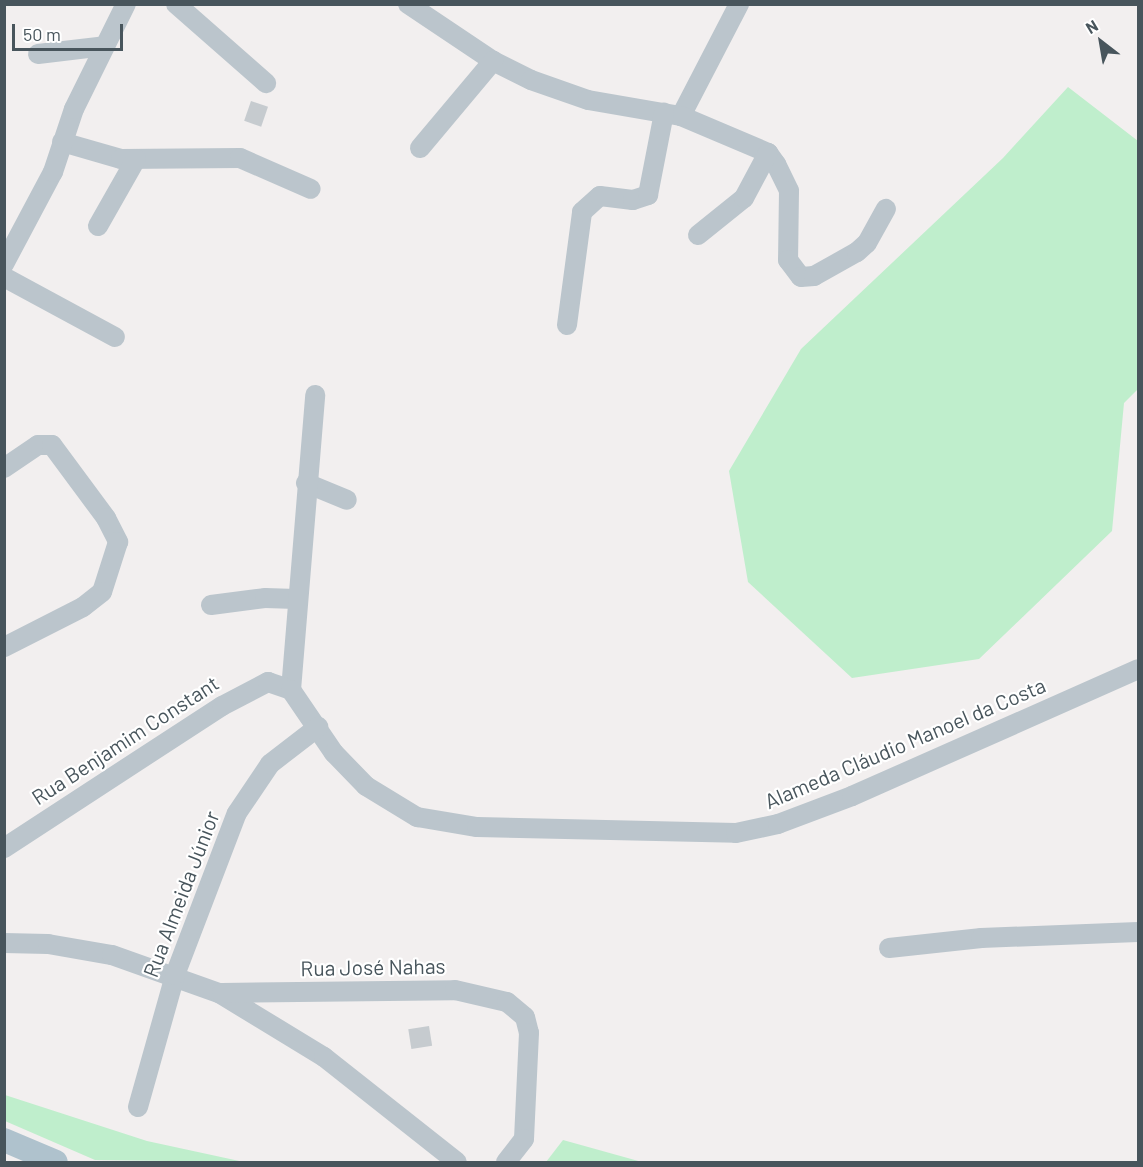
<!DOCTYPE html>
<html>
<head>
<meta charset="utf-8">
<style>
	body { margin:0 }
	#map { position:relative; width:1143px; height:1167px; overflow:hidden; background:#f2efef; font-family:Barlow,sans-serif }
	div>[style] { position:absolute }
	.green>* { inset:0; background:#bfeecc }
	.building>* { inset:0; background:#c6cbcf; transform-origin:0 0 }
	.minor>* { height:20px; margin:-10px; padding:0 10px; transform-origin:10px; border-radius:10px; background:#bbc5cc }
	.major>* { height:24px; margin:-12px; padding:0 12px; transform-origin:12px; border-radius:12px; background:#afc2cd }
	span { translate:-50% -50%; white-space:nowrap; text-align:center; line-height:1.15; -webkit-text-stroke:4.5px #fff; paint-order:stroke }
	.street-label { font-size:21px; color:#48555c }
	.frame { position:absolute; inset:0; border:6px solid #48555c; pointer-events:none }
	.north { position:absolute; left:1071px; top:12px; width:60px; height:60px; -webkit-text-stroke:4px #fff; paint-order:stroke; rotate:329deg; font-size:16px; font-weight:700; line-height:24px; text-align:center; color:#48555c }
	.north::after { content:''; display:block; margin:auto; width:21px; height:27px; background:#48555c; clip-path:polygon(50% 0,100% 100%,50% 72%,0 100%) }
	.scale { position:absolute; left:12px; top:24px; width:111px; height:27px; box-sizing:border-box; border:3px solid #48555c; border-top:0; padding-left:8px; font-size:18px; line-height:21px; white-space:nowrap; color:#48555c; -webkit-text-stroke:4px #fff; paint-order:stroke }
</style>
</head>
<body>
<div id="map">
	<div class="green">
		<div style="clip-path:polygon(1068px 87px,1138px 141px,1138px 389px,1124px 403px,1112px 531px,979px 659px,852px 678px,748px 582px,729px 471px,801px 349px,1003px 158px)"></div>
		<div style="clip-path:polygon(5px 1095px,147px 1141px,244px 1162px,95px 1160px,5px 1121px)"></div>
		<div style="clip-path:polygon(563px 1140px,642px 1162px,546px 1162px)"></div>
	</div>
	<div class="building">
		<div style="left:251px;top:101px;width:18px;height:21px;rotate:19deg"></div>
		<div style="left:429px;top:1026px;width:20px;height:21px;rotate:81deg"></div>
	</div>
	<div class="minor">
		<div style="left:176px;top:4px;width:120px;rotate:41.3deg"></div>
		<div style="left:408px;top:4px;width:102px;rotate:33.8deg"></div>
		<div style="left:493px;top:61px;width:42px;rotate:26.6deg"></div>
		<div style="left:531px;top:80px;width:60px;rotate:19.3deg"></div>
		<div style="left:588px;top:100px;width:94px;rotate:9.8deg"></div>
		<div style="left:681px;top:116px;width:126px;rotate:-62.6deg"></div>
		<div style="left:38px;top:54px;width:67px;rotate:-6.8deg"></div>
		<div style="left:681px;top:116px;width:95px;rotate:23deg"></div>
		<div style="left:768px;top:153px;width:14px;rotate:54deg"></div>
		<div style="left:776px;top:164px;width:30px;rotate:64deg"></div>
		<div style="left:789px;top:191px;width:69px;rotate:90.8deg"></div>
		<div style="left:788px;top:260px;width:21px;rotate:53deg"></div>
		<div style="left:801px;top:277px;width:13px;rotate:-4deg"></div>
		<div style="left:814px;top:276px;width:49px;rotate:-29.2deg"></div>
		<div style="left:857px;top:252px;width:13px;rotate:-42deg"></div>
		<div style="left:867px;top:243px;width:39px;rotate:-61deg"></div>
		<div style="left:62px;top:142px;width:61px;rotate:16.1deg"></div>
		<div style="left:121px;top:159px;width:119px;rotate:-0.5deg"></div>
		<div style="left:240px;top:158px;width:77px;rotate:23.6deg"></div>
		<div style="left:420px;top:148px;width:114px;rotate:-50deg"></div>
		<div style="left:98px;top:226px;width:77px;rotate:-60.4deg"></div>
		<div style="left:698px;top:235px;width:59px;rotate:-38.8deg"></div>
		<div style="left:744px;top:198px;width:51px;rotate:-61.9deg"></div>
		<div style="left:4px;top:264px;width:104px;rotate:-62deg"></div>
		<div style="left:53px;top:172px;width:66px;rotate:-71.6deg"></div>
		<div style="left:74px;top:109px;width:117px;rotate:-63.7deg"></div>
		<div style="left:4px;top:277px;width:126px;rotate:28.4deg"></div>
		<div style="left:567px;top:325px;width:114px;rotate:-82.4deg"></div>
		<div style="left:582px;top:212px;width:24px;rotate:-42deg"></div>
		<div style="left:600px;top:196px;width:33px;rotate:7deg"></div>
		<div style="left:633px;top:200px;width:16px;rotate:-18deg"></div>
		<div style="left:648px;top:195px;width:84px;rotate:-79deg"></div>
		<div style="left:4px;top:468px;width:41px;rotate:-34.1deg"></div>
		<div style="left:38px;top:445px;width:14px"></div>
		<div style="left:52px;top:445px;width:91px;rotate:53.5deg"></div>
		<div style="left:106px;top:518px;width:27px;rotate:63deg"></div>
		<div style="left:118px;top:542px;width:52px;rotate:107.7deg"></div>
		<div style="left:102px;top:592px;width:24px;rotate:142deg"></div>
		<div style="left:83px;top:607px;width:89px;rotate:153.1deg"></div>
		<div style="left:306px;top:483px;width:44px;rotate:22.5deg"></div>
		<div style="left:211px;top:605px;width:54px;rotate:-7.4deg"></div>
		<div style="left:265px;top:598px;width:31px;rotate:2deg"></div>
		<div style="left:291px;top:690px;width:296px;rotate:-85.3deg"></div>
		<div style="left:4px;top:848px;width:260px;rotate:-33.1deg"></div>
		<div style="left:222px;top:706px;width:52px;rotate:-27.6deg"></div>
		<div style="left:268px;top:682px;width:24px;rotate:19deg"></div>
		<div style="left:291px;top:690px;width:76px;rotate:55.7deg"></div>
		<div style="left:334px;top:753px;width:46px;rotate:45.9deg"></div>
		<div style="left:366px;top:786px;width:60px;rotate:31.3deg"></div>
		<div style="left:417px;top:817px;width:61px;rotate:9.5deg"></div>
		<div style="left:477px;top:827px;width:259px;rotate:1.3deg"></div>
		<div style="left:736px;top:833px;width:43px;rotate:-12.1deg"></div>
		<div style="left:778px;top:824px;width:79px;rotate:-20.7deg"></div>
		<div style="left:852px;top:796px;width:313px;rotate:-23.9deg"></div>
		<div style="left:4px;top:943px;width:44px;rotate:1.3deg"></div>
		<div style="left:48px;top:944px;width:65px;rotate:9.8deg"></div>
		<div style="left:112px;top:955px;width:114px;rotate:19.6deg"></div>
		<div style="left:219px;top:993px;width:123px;rotate:31.4deg"></div>
		<div style="left:324px;top:1057px;width:169px;rotate:38.3deg"></div>
		<div style="left:889px;top:948px;width:93px;rotate:-6.2deg"></div>
		<div style="left:981px;top:938px;width:157px;rotate:-2.2deg"></div>
		<div style="left:222px;top:993px;width:233px;rotate:-0.7deg"></div>
		<div style="left:455px;top:990px;width:53px;rotate:13deg"></div>
		<div style="left:507px;top:1002px;width:23px;rotate:40deg"></div>
		<div style="left:525px;top:1017px;width:16px;rotate:76deg"></div>
		<div style="left:529px;top:1033px;width:106px;rotate:92.7deg"></div>
		<div style="left:524px;top:1139px;width:29px;rotate:128deg"></div>
		<div style="left:138px;top:1107px;width:137px;rotate:-74.3deg"></div>
		<div style="left:175px;top:975px;width:173px;rotate:-69.1deg"></div>
		<div style="left:237px;top:813px;width:59px;rotate:-56deg"></div>
		<div style="left:270px;top:764px;width:61px;rotate:-37.6deg"></div>
	</div>
	<div class="major">
		<div style="left:4px;top:1140px;width:56px;rotate:22.9deg"></div>
	</div>
	<div class="street-label">
		<span style="left:125px;top:740px;rotate:-33deg">Rua Benjamim Constant</span>
		<span style="left:905px;top:743px;rotate:-23deg">Alameda Cláudio Manoel da Costa</span>
		<span style="left:181px;top:894px;rotate:-69deg">Rua Almeida Júnior</span>
		<span style="left:373px;top:967px;rotate:-1deg">Rua José Nahas</span>
	</div>
	<div class="frame"></div>
	<div class="north">N</div>
	<div class="scale">50 m</div>
</div>
</body>
</html>
